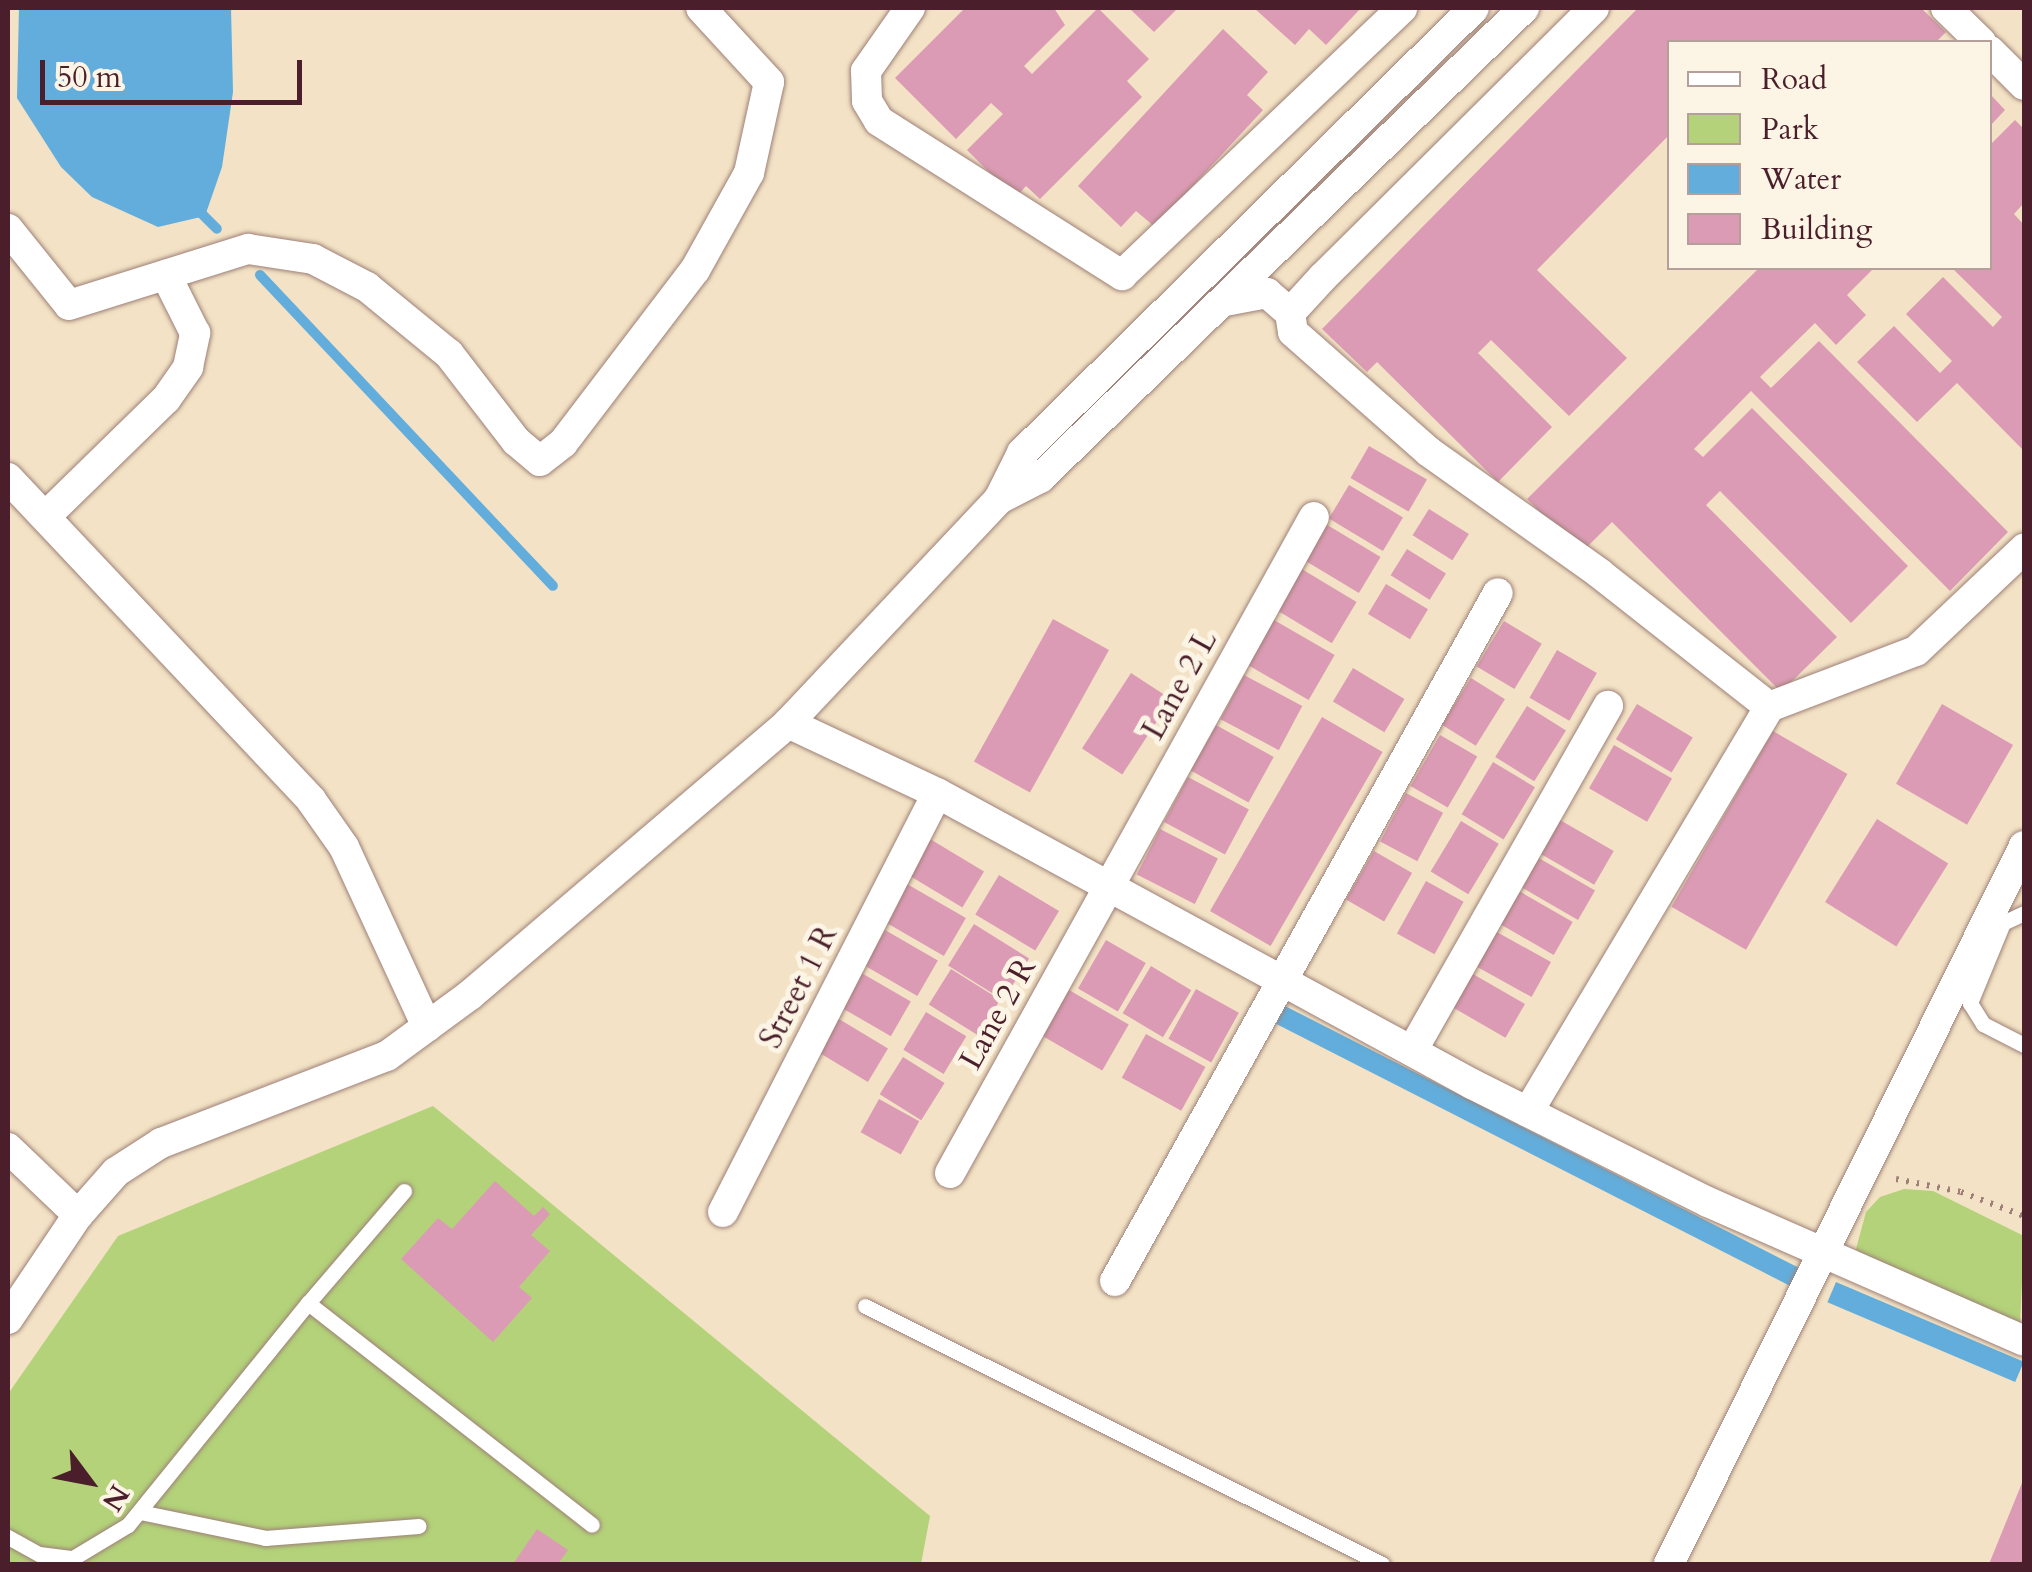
<!DOCTYPE html>
<html>
<head>
<meta charset="utf-8">
<style>
	body { margin:0 }
	#map { position:relative; width:2032px; height:1572px; overflow:hidden; background:#f3e2c5; font-family:Cardo,serif }
	div>[style] { position:absolute }
	.green>* { inset:0; background:#b3d279 }
	.water>* { inset:0; background:#62addb; transform-origin:0 0 }
	.stream>* { height:10px; margin:-5px; padding:0 5px; transform-origin:5px; border-radius:5px; background:#62addb }
	.building>* { inset:0; background:#dc9bb5; transform-origin:0 0 }
	.path>* { height:6px; margin-top:-3px; transform-origin:0; background:repeating-linear-gradient(90deg,#9e8078 0 2.5px,transparent 0 10.5px) }
	.roads { filter:drop-shadow(0 0 2px #9e8078) drop-shadow(0 0 2px #9e8078) }
	.lane>* { height:15px; margin:-7.5px; padding:0 7.5px; transform-origin:7.5px; border-radius:7.5px; background:#fff }
	.street>* { height:30px; margin:-15px; padding:0 15px; transform-origin:15px; border-radius:15px; background:#fff }
	span { translate:-50% -50%; white-space:nowrap; text-align:center; line-height:1.15; -webkit-text-stroke:10px #fcf5e5; paint-order:stroke }
	.street-label { font-size:32px; color:#4a1f2b }
	.frame { position:absolute; inset:0; border:10px solid #4a1f2b; pointer-events:none }
	.legend { position:absolute; left:1667px; top:40px; width:325px; height:230px; box-sizing:border-box; background:#fcf5e5; border:2px solid #b59f9b; margin:0; padding:12px 18px; list-style:none; font-size:30px; color:#4a1f2b }
	.legend li { display:flex; align-items:center; gap:20px; height:50px }
	.legend b { width:50px; border:2px solid #b59f9b }
	.north { position:absolute; left:40px; top:1432px; width:100px; height:100px; -webkit-text-stroke:8px #fcf5e5; paint-order:stroke; rotate:122deg; font-size:28px; font-weight:700; line-height:40px; text-align:center; color:#4a1f2b }
	.north::after { content:''; display:block; margin:auto; width:35px; height:45px; background:#4a1f2b; clip-path:polygon(50% 0,100% 100%,50% 72%,0 100%) }
	.scale { position:absolute; left:40px; top:60px; width:262px; height:45px; box-sizing:border-box; border:5px solid #4a1f2b; border-top:0; padding-left:12px; font-size:30px; line-height:35px; white-space:nowrap; color:#4a1f2b; -webkit-text-stroke:8px #fcf5e5; paint-order:stroke }
</style>
</head>
<body>
<div id="map">
	<div class="green">
		<div style="clip-path:polygon(433px 1106px,930px 1516px,921px 1564px,8px 1564px,8px 1394px,118px 1236px)"></div>
		<div style="clip-path:polygon(1904px 1189px,1933px 1191px,2024px 1236px,2020px 1326px,1865px 1259px,1856px 1249px,1866px 1212px,1880px 1197px)"></div>
	</div>
	<div class="water">
		<div style="clip-path:polygon(19px 8px,231px 8px,233px 92px,222px 167px,205px 216px,158px 227px,92px 197px,61px 167px,17px 98px)"></div>
		<div style="left:1285px;top:1006px;width:580px;height:20px;rotate:27deg"></div>
		<div style="left:1836px;top:1282px;width:204px;height:22px;rotate:23deg"></div>
	</div>
	<div class="stream">
		<div style="left:197px;top:209px;width:28px;rotate:45deg"></div>
		<div style="left:260px;top:275px;width:427px;rotate:46.7deg"></div>
	</div>
	<div class="building">
		<div style="clip-path:polygon(965px 8px,1054px 8px,1065px 25px,1024px 66px,1032px 74px,1098px 8px,1149px 59px,1127px 81px,1142px 97px,1040px 199px,1026px 186px,1015px 198px,967px 150px,1003px 114px,991px 103px,956px 139px,895px 78px)"></div>
		<div style="clip-path:polygon(1129px 8px,1178px 8px,1154px 32px)"></div>
		<div style="clip-path:polygon(1254px 8px,1361px 8px,1326px 45px,1309px 29px,1295px 45px)"></div>
		<div style="clip-path:polygon(1638px 8px,1921px 8px,1946px 32px,1936px 42px,1670px 42px,1670px 134px,1537px 270px,1627px 358px,1569px 416px,1491px 340px,1478px 353px,1552px 427px,1498px 482px,1377px 362px,1367px 372px,1322px 329px)"></div>
		<div style="clip-path:polygon(1223px 29px,1268px 72px,1247px 95px,1263px 110px,1155px 227px,1136px 211px,1121px 227px,1078px 186px)"></div>
		<div style="clip-path:polygon(1990px 94px,2005px 110px,1990px 126px)"></div>
		<div style="clip-path:polygon(2015px 120px,2024px 129px,2024px 203px,2014px 214px,2024px 225px,2024px 451px,1957px 383px,1917px 422px,1857px 362px,1894px 326px,1940px 373px,1952px 361px,1906px 314px,1943px 277px,1993px 327px,2002px 317px,1952px 268px,1990px 268px,1990px 145px)"></div>
		<div style="clip-path:polygon(1759px 268px,1874px 268px,1847px 295px,1866px 315px,1836px 345px,1815px 323px,1760px 377px,1771px 388px,1819px 341px,2008px 532px,1950px 591px,1751px 391px,1694px 449px,1703px 457px,1752px 408px,1908px 566px,1851px 623px,1720px 491px,1706px 505px,1837px 637px,1781px 692px,1612px 522px,1581px 553px,1527px 499px)"></div>
		<div style="left:1369px;top:446px;width:67px;height:37px;rotate:30deg"></div>
		<div style="left:1349px;top:485px;width:63px;height:39px;rotate:31deg"></div>
		<div style="left:1429px;top:509px;width:47px;height:31px;rotate:32deg"></div>
		<div style="left:1324px;top:523px;width:66px;height:42px;rotate:31deg"></div>
		<div style="left:1407px;top:549px;width:46px;height:31px;rotate:32deg"></div>
		<div style="left:1300px;top:568px;width:66px;height:48px;rotate:31deg"></div>
		<div style="left:1386px;top:584px;width:49px;height:35px;rotate:31deg"></div>
		<div style="left:1053px;top:619px;width:64px;height:163px;rotate:29deg"></div>
		<div style="left:1274px;top:620px;width:70px;height:52px;rotate:30deg"></div>
		<div style="left:1504px;top:621px;width:44px;height:53px;rotate:31deg"></div>
		<div style="left:1557px;top:650px;width:46px;height:55px;rotate:30deg"></div>
		<div style="left:1353px;top:668px;width:60px;height:39px;rotate:31deg"></div>
		<div style="left:1131px;top:673px;width:48px;height:90px;rotate:33deg"></div>
		<div style="left:1244px;top:675px;width:66px;height:50px;rotate:28deg"></div>
		<div style="left:1471px;top:678px;width:40px;height:55px;rotate:32deg"></div>
		<div style="left:1637px;top:704px;width:65px;height:41px;rotate:31deg"></div>
		<div style="left:1942px;top:704px;width:82px;height:92px;rotate:30deg"></div>
		<div style="left:1527px;top:706px;width:46px;height:60px;rotate:32deg"></div>
		<div style="left:1322px;top:717px;width:70px;height:224px;rotate:30deg"></div>
		<div style="left:1216px;top:725px;width:66px;height:52px;rotate:29deg"></div>
		<div style="left:1773px;top:731px;width:86px;height:203px;rotate:30deg"></div>
		<div style="left:1440px;top:735px;width:43px;height:59px;rotate:30deg"></div>
		<div style="left:1614px;top:745px;width:67px;height:50px;rotate:30deg"></div>
		<div style="left:1493px;top:762px;width:49px;height:61px;rotate:31deg"></div>
		<div style="left:1188px;top:777px;width:69px;height:51px;rotate:28deg"></div>
		<div style="left:1406px;top:793px;width:42px;height:55px;rotate:28deg"></div>
		<div style="left:1877px;top:819px;width:84px;height:98px;rotate:32deg"></div>
		<div style="left:1560px;top:820px;width:62px;height:39px;rotate:30deg"></div>
		<div style="left:1461px;top:821px;width:44px;height:59px;rotate:31deg"></div>
		<div style="left:1160px;top:829px;width:65px;height:51px;rotate:27deg"></div>
		<div style="left:930px;top:839px;width:63px;height:42px;rotate:31deg"></div>
		<div style="left:1374px;top:851px;width:44px;height:56px;rotate:30deg"></div>
		<div style="left:1537px;top:857px;width:67px;height:34px;rotate:30deg"></div>
		<div style="left:999px;top:875px;width:70px;height:46px;rotate:31deg"></div>
		<div style="left:1426px;top:881px;width:43px;height:60px;rotate:29deg"></div>
		<div style="left:907px;top:884px;width:68px;height:44px;rotate:30deg"></div>
		<div style="left:1519px;top:891px;width:62px;height:38px;rotate:30deg"></div>
		<div style="left:974px;top:924px;width:65px;height:49px;rotate:32deg"></div>
		<div style="left:885px;top:930px;width:61px;height:41px;rotate:30deg"></div>
		<div style="left:1495px;top:931px;width:64px;height:40px;rotate:29deg"></div>
		<div style="left:1106px;top:940px;width:46px;height:56px;rotate:30deg"></div>
		<div style="left:1151px;top:966px;width:47px;height:55px;rotate:31deg"></div>
		<div style="left:951px;top:969px;width:58px;height:42px;rotate:32deg"></div>
		<div style="left:858px;top:971px;width:61px;height:40px;rotate:30deg"></div>
		<div style="left:1473px;top:974px;width:60px;height:39px;rotate:30deg"></div>
		<div style="left:1196px;top:989px;width:49px;height:57px;rotate:29deg"></div>
		<div style="left:1069px;top:990px;width:69px;height:53px;rotate:30deg"></div>
		<div style="left:926px;top:1012px;width:47px;height:44px;rotate:31deg"></div>
		<div style="left:834px;top:1016px;width:63px;height:39px;rotate:31deg"></div>
		<div style="left:1146px;top:1034px;width:68px;height:50px;rotate:29deg"></div>
		<div style="left:903px;top:1057px;width:49px;height:44px;rotate:32deg"></div>
		<div style="left:879px;top:1099px;width:46px;height:38px;rotate:29deg"></div>
		<div style="clip-path:polygon(495px 1181px,534px 1216px,543px 1207px,550px 1214px,531px 1235px,550px 1251px,519px 1287px,532px 1298px,493px 1342px,401px 1259px,438px 1218px,452px 1229px)"></div>
		<div style="clip-path:polygon(2024px 1478px,2024px 1564px,1989px 1564px)"></div>
		<div style="clip-path:polygon(537px 1529px,568px 1550px,558px 1564px,513px 1564px)"></div>
	</div>
	<div class="path">
		<div style="left:1896px;top:1179px;width:66px;rotate:11.3deg"></div>
		<div style="left:1961px;top:1192px;width:67px;rotate:20.9deg"></div>
	</div>
	<div class="roads">
		<div class="lane">
			<div style="left:2024px;top:913px;width:23px;rotate:155deg"></div>
			<div style="left:2003px;top:923px;width:87px;rotate:112.4deg"></div>
			<div style="left:1970px;top:1003px;width:25px;rotate:58deg"></div>
			<div style="left:1983px;top:1024px;width:46px;rotate:27.1deg"></div>
			<div style="left:404px;top:1191px;width:148px;rotate:130.6deg"></div>
			<div style="left:308px;top:1303px;width:360px;rotate:38deg"></div>
			<div style="left:865px;top:1306px;width:578px;rotate:26.52deg"></div>
			<div style="left:140px;top:1512px;width:128px;rotate:11.7deg"></div>
			<div style="left:265px;top:1538px;width:154px;rotate:-4.5deg"></div>
			<div style="left:8px;top:1537px;width:35px;rotate:29deg"></div>
			<div style="left:39px;top:1554px;width:34px;rotate:7deg"></div>
			<div style="left:73px;top:1558px;width:64px;rotate:-31deg"></div>
			<div style="left:128px;top:1525px;width:286px;rotate:-51deg"></div>
		</div>
		<div class="street">
			<div style="left:910px;top:8px;width:77px;rotate:124.9deg"></div>
			<div style="left:866px;top:71px;width:30px;rotate:88deg"></div>
			<div style="left:867px;top:101px;width:23px;rotate:59deg"></div>
			<div style="left:879px;top:121px;width:288px;rotate:32.4deg"></div>
			<div style="left:1122px;top:275px;width:387px;rotate:-43.6deg"></div>
			<div style="left:1594px;top:8px;width:382px;rotate:135.2deg"></div>
			<div style="left:1323px;top:277px;width:49px;rotate:132.5deg"></div>
			<div style="left:1290px;top:313px;width:19px;rotate:81deg"></div>
			<div style="left:1293px;top:332px;width:181px;rotate:41.4deg"></div>
			<div style="left:1429px;top:452px;width:209px;rotate:35.4deg"></div>
			<div style="left:1599px;top:573px;width:216px;rotate:38.2deg"></div>
			<div style="left:1769px;top:707px;width:157px;rotate:-20.9deg"></div>
			<div style="left:1916px;top:651px;width:149px;rotate:-43.4deg"></div>
			<div style="left:1946px;top:8px;width:49px;rotate:44.2deg"></div>
			<div style="left:1990px;top:51px;width:48px;rotate:45deg"></div>
			<div style="left:8px;top:229px;width:97px;rotate:51.2deg"></div>
			<div style="left:69px;top:305px;width:188px;rotate:-17.4deg"></div>
			<div style="left:248px;top:249px;width:66px;rotate:8.7deg"></div>
			<div style="left:313px;top:259px;width:61px;rotate:27.4deg"></div>
			<div style="left:367px;top:287px;width:106px;rotate:39.3deg"></div>
			<div style="left:449px;top:354px;width:110px;rotate:52.4deg"></div>
			<div style="left:516px;top:441px;width:31px;rotate:40deg"></div>
			<div style="left:540px;top:461px;width:29px;rotate:-38deg"></div>
			<div style="left:563px;top:443px;width:218px;rotate:-52.7deg"></div>
			<div style="left:695px;top:270px;width:111px;rotate:-60.9deg"></div>
			<div style="left:749px;top:173px;width:93px;rotate:-77.6deg"></div>
			<div style="left:769px;top:82px;width:100px;rotate:-132.6deg"></div>
			<div style="left:1225px;top:301px;width:43px;rotate:-10.8deg"></div>
			<div style="left:1267px;top:293px;width:30px;rotate:41deg"></div>
			<div style="left:8px;top:478px;width:442px;rotate:46.7deg"></div>
			<div style="left:311px;top:800px;width:57px;rotate:54.9deg"></div>
			<div style="left:344px;top:847px;width:198px;rotate:65.2deg"></div>
			<div style="left:999px;top:499px;width:46px;rotate:-27.1deg"></div>
			<div style="left:1040px;top:478px;width:675px;rotate:-44.16deg"></div>
			<div style="left:48px;top:514px;width:165px;rotate:-44.3deg"></div>
			<div style="left:166px;top:399px;width:39px;rotate:-55deg"></div>
			<div style="left:188px;top:367px;width:35px;rotate:-78deg"></div>
			<div style="left:195px;top:333px;width:65px;rotate:-116.6deg"></div>
			<div style="left:788px;top:723px;width:165px;rotate:25.2deg"></div>
			<div style="left:937px;top:793px;width:609px;rotate:28.54deg"></div>
			<div style="left:1472px;top:1084px;width:264px;rotate:26.6deg"></div>
			<div style="left:1708px;top:1202px;width:345px;rotate:23.7deg"></div>
			<div style="left:1412px;top:1051px;width:397px;rotate:-60.4deg"></div>
			<div style="left:1528px;top:1112px;width:471px;rotate:-59.2deg"></div>
			<div style="left:8px;top:1148px;width:97px;rotate:43.7deg"></div>
			<div style="left:950px;top:1173px;width:750px;rotate:-60.98deg"></div>
			<div style="left:723px;top:1212px;width:470px;rotate:-62.9deg"></div>
			<div style="left:1115px;top:1281px;width:787px;rotate:-60.9deg"></div>
			<div style="left:8px;top:1319px;width:125px;rotate:-56.1deg"></div>
			<div style="left:78px;top:1215px;width:57px;rotate:-48.5deg"></div>
			<div style="left:116px;top:1172px;width:54px;rotate:-32.8deg"></div>
			<div style="left:161px;top:1143px;width:242px;rotate:-21.1deg"></div>
			<div style="left:387px;top:1056px;width:103px;rotate:-36.3deg"></div>
			<div style="left:470px;top:995px;width:418px;rotate:-40.5deg"></div>
			<div style="left:788px;top:723px;width:308px;rotate:-46.7deg"></div>
			<div style="left:999px;top:499px;width:51px;rotate:-63.4deg"></div>
			<div style="left:1022px;top:453px;width:634px;rotate:-44.55deg"></div>
			<div style="left:1669px;top:1564px;width:801px;rotate:-63.69deg"></div>
		</div>
	</div>
	<div class="street-label">
		<span style="left:1180px;top:685px;rotate:-61deg">Lane 2 L</span>
		<span style="left:799px;top:987px;rotate:-63deg">Street 1 R</span>
		<span style="left:998px;top:1014px;rotate:-61deg">Lane 2 R</span>
	</div>
	<div class="frame"></div>
	<ul class="legend">
	<li><b style="height:12px;background:#fff"></b>Road</li>
	<li><b style="height:28px;background:#b3d279"></b>Park</li>
	<li><b style="height:28px;background:#62addb"></b>Water</li>
	<li><b style="height:28px;background:#dc9bb5"></b>Building</li>
	</ul>
	<div class="north">N</div>
	<div class="scale">50 m</div>
</div>
</body>
</html>
